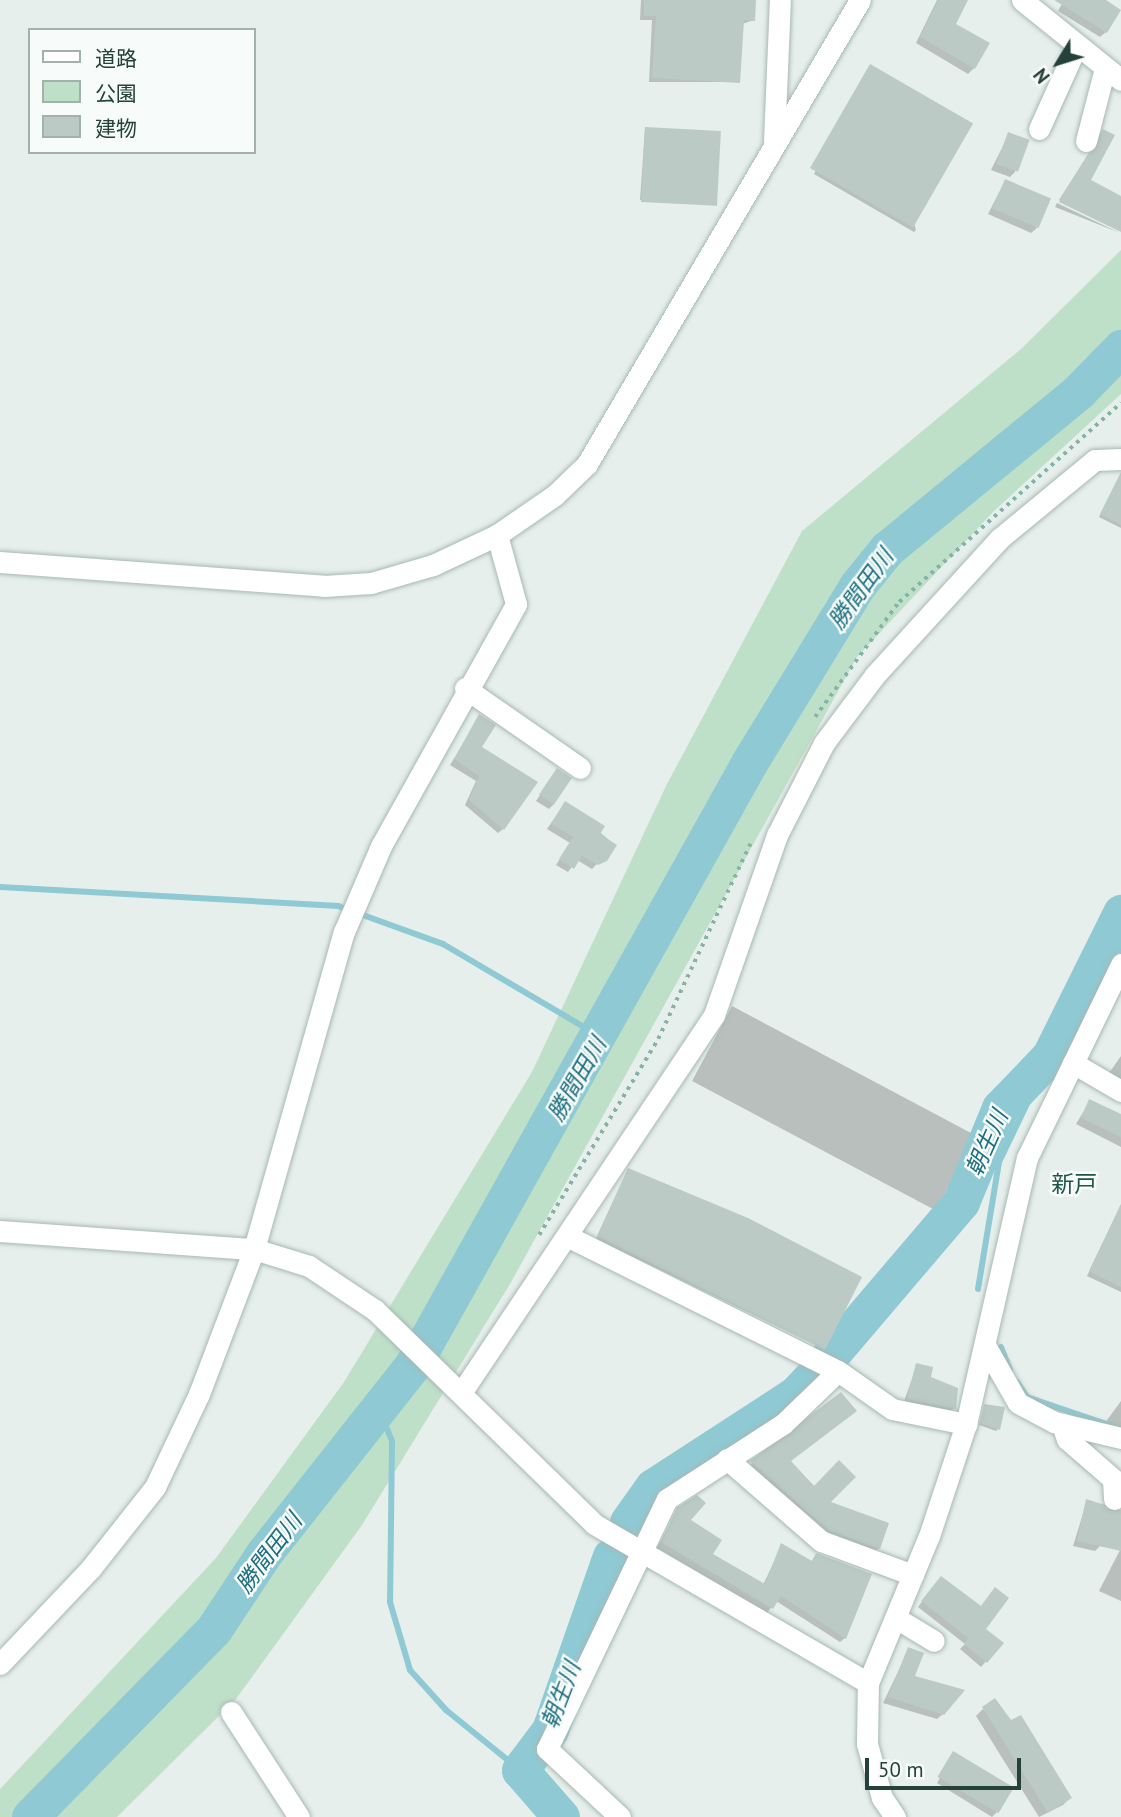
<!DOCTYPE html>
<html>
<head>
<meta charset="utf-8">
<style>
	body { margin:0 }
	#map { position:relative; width:1121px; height:1817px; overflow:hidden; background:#e6efeb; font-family:"PT Sans","Noto Sans JP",sans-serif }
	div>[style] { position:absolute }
	.green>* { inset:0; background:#bfe0c8 }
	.shadow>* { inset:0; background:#0003; transform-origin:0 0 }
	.stream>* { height:6px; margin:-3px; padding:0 3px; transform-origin:3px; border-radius:3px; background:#8ec9d4 }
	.river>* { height:37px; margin:-18.5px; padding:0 18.5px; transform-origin:18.5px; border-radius:18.5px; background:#8ec9d4 }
	.building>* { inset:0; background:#bbcac4; transform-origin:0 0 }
	.path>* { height:3.5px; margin-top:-1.75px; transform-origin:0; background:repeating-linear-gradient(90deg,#86b3a5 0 3.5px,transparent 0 8.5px) }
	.roads { filter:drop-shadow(0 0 2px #a8b8b2) drop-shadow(0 0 2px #a8b8b2) }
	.minor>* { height:21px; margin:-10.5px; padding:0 10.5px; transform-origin:10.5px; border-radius:10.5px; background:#fff }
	span { translate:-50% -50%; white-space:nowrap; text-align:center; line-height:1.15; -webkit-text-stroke:5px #f7fbf9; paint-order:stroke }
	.water-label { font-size:23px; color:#1c6f80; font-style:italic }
	.neighbourhood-label { font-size:23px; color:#1f5548 }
	.legend { position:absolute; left:28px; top:28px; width:228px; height:126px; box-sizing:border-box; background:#f7fbf9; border:2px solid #a3b1ad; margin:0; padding:9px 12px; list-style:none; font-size:21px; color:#24423a }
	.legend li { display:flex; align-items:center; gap:14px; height:35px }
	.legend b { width:35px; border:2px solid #a3b1ad }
	.north { position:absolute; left:1023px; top:28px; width:70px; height:70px; -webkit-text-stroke:5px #f7fbf9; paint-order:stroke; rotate:232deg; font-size:19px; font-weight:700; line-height:28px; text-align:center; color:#24423a }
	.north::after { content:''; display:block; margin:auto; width:24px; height:32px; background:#24423a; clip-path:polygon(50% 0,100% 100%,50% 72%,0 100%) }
	.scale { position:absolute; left:865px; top:1758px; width:156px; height:32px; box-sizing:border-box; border:4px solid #24423a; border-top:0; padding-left:9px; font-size:21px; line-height:24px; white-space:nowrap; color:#24423a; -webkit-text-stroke:5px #f7fbf9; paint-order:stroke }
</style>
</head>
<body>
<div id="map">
	<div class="green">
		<div style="clip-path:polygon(1121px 250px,1121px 394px,993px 512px,857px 657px,510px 1284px,362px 1525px,236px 1699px,117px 1817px,0 1817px,0 1789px,216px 1558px,344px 1382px,532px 1072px,667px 784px,802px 531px,1021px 349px)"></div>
	</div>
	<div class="shadow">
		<div style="clip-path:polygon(641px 0,754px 0,754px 20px,742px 24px,739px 82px,649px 82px,652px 20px,640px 20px)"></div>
		<div style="clip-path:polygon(937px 0,966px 0,954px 25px,974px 68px,968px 74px,916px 43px)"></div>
		<div style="clip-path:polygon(1064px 0,1102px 0,1106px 32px,1100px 37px,1058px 11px)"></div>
		<div style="clip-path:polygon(868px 68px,916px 230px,914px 232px,814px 174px)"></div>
		<div style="clip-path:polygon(645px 128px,715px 204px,640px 200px)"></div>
		<div style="clip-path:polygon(1103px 131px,1089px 181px,1121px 198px,1121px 230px,1059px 200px)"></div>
		<div style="clip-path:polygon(1009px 134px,1015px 172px,1010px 177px,991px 170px)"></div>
		<div style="clip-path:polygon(1005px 181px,1037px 228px,1031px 233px,988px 214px)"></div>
		<div style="clip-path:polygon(1057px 203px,1120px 233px,1055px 207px)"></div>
		<div style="clip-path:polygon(1121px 474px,1121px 528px,1099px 517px)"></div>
		<div style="clip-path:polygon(480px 716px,479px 747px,503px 829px,498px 833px,465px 805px,476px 781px,450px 765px)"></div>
		<div style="clip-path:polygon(557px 770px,554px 804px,549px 809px,536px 801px)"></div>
		<div style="clip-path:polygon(565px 803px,615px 845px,592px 869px,577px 860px,568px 872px,556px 865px,570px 843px,547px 829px)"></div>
		<div style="left:732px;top:1006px;width:276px;height:85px;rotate:28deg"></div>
		<div style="clip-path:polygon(1121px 1056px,1121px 1088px,1107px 1076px)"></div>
		<div style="clip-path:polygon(1090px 1101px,1121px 1116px,1121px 1147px,1076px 1124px)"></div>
		<div style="clip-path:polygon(628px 1170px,824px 1349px,596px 1239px)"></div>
		<div style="clip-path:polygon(1121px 1204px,1121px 1292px,1087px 1276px)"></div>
		<div style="clip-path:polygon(917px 1365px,954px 1408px,949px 1413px,903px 1404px)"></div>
		<div style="clip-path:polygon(841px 1394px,789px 1462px,879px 1548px,873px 1554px,822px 1535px,746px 1468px)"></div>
		<div style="clip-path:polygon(1121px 1401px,1121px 1432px,1102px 1427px)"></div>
		<div style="clip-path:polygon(985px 1406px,998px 1429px,996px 1431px,979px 1425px)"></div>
		<div style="clip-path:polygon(1087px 1501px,1100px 1546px,1095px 1551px,1073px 1546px)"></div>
		<div style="clip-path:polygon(678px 1509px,710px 1554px,763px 1585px,782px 1545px,811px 1562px,816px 1555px,845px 1638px,840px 1642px,776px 1601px,767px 1613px,657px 1548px)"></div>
		<div style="clip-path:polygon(1121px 1548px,1121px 1601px,1099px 1591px)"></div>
		<div style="clip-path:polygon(937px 1582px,1001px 1644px,981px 1667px,960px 1649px,965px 1644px,918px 1607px)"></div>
		<div style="clip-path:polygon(909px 1649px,913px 1677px,943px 1714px,937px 1719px,883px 1703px)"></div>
		<div style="clip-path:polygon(983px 1709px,1070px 1798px,1063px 1805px,1039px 1817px,976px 1716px)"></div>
		<div style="clip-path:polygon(954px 1753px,997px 1812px,992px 1817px,937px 1783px)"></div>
	</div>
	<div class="stream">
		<div style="left:0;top:887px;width:339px;rotate:3.2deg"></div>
		<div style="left:338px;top:906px;width:112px;rotate:19.9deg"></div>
		<div style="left:443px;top:944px;width:183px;rotate:30.5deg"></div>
		<div style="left:978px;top:1289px;width:129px;rotate:-80.6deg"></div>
		<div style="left:999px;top:1162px;width:118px;rotate:-64.3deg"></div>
		<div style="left:1001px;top:1347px;width:24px;rotate:68deg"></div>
		<div style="left:1017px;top:1382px;width:18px;rotate:56deg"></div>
		<div style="left:1027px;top:1397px;width:90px;rotate:18.8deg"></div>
		<div style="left:379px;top:1409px;width:35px;rotate:68deg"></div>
		<div style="left:392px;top:1442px;width:160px;rotate:90.7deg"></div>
		<div style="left:390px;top:1602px;width:71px;rotate:73.6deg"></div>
		<div style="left:410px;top:1670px;width:54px;rotate:48deg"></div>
		<div style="left:446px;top:1710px;width:95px;rotate:39deg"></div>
	</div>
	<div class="river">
		<div style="left:829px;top:1357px;width:204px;rotate:-49.6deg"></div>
		<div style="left:961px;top:1202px;width:102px;rotate:-67.5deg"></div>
		<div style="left:1000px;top:1108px;width:72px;rotate:-46.1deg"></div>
		<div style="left:1050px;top:1056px;width:160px;rotate:-63.6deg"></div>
		<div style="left:628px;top:1522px;width:43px;rotate:-54.5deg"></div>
		<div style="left:653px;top:1487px;width:171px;rotate:-33deg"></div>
		<div style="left:796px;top:1394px;width:34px;rotate:-47deg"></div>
		<div style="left:30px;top:1817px;width:263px;rotate:-45.6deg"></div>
		<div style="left:214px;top:1629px;width:92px;rotate:-56.5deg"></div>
		<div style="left:265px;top:1552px;width:241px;rotate:-51.7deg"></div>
		<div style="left:414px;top:1363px;width:687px;rotate:-60.82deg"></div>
		<div style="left:749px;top:763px;width:207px;rotate:-58.6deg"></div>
		<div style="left:857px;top:586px;width:48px;rotate:-51deg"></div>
		<div style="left:887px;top:549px;width:247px;rotate:-39.4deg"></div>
		<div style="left:1078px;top:392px;width:62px;rotate:-45.7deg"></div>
		<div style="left:561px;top:1817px;width:62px;rotate:-131.1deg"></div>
		<div style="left:520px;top:1770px;width:50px;rotate:-53.1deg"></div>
		<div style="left:550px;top:1730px;width:184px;rotate:-70.7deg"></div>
	</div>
	<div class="building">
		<div style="clip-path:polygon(644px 0,756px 0,755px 21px,744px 20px,740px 83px,652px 78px,656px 16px,644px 16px)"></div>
		<div style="clip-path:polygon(938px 0,968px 0,956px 24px,990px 43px,975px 69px,920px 37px)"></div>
		<div style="clip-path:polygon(1054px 0,1106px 0,1121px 10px,1107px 33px)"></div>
		<div style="left:870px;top:64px;width:119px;height:120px;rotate:30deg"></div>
		<div style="left:645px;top:127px;width:76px;height:75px;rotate:3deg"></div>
		<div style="clip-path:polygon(1103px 129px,1115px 135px,1091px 180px,1121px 196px,1121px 232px,1059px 202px)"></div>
		<div style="left:1008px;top:132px;width:23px;height:34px;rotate:20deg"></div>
		<div style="left:1005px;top:179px;width:50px;height:32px;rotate:23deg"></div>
		<div style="clip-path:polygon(1121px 472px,1121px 525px,1100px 514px)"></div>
		<div style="clip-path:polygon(479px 714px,496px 725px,482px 747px,538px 782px,504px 830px,469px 800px,479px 776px,454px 759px)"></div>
		<div style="left:557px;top:768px;width:18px;height:32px;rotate:34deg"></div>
		<div style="clip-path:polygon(565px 801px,605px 826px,600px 834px,617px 845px,607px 861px,598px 865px,582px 856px,574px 869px,559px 859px,573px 837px,551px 824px)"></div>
		<div style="clip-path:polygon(1089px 1099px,1121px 1114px,1121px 1137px,1081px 1118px)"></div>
		<div style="clip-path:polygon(628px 1168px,748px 1218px,862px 1277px,825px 1350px,597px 1236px)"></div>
		<div style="clip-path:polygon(1121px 1205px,1121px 1287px,1089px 1271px)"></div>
		<div style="clip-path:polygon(916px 1363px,933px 1367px,931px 1377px,958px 1388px,956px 1409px,907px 1399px)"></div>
		<div style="clip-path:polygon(841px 1392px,857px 1411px,791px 1461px,814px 1486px,839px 1460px,856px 1477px,831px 1502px,889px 1523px,880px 1549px,828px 1530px,750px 1461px)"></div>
		<div style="clip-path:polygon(984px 1404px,1005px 1407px,1000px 1430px,980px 1423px)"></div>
		<div style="clip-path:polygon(697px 1495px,706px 1503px,691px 1520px,722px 1540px,713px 1554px,765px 1584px,781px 1543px,812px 1561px,816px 1553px,872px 1574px,846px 1639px,781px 1596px,773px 1609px,661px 1542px,677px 1508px)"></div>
		<div style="clip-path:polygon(1086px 1499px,1121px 1510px,1121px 1551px,1077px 1541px)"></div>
		<div style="clip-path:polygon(941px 1576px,981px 1606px,995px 1587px,1009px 1598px,986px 1629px,1004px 1643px,987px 1663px,964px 1644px,968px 1638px,921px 1601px)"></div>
		<div style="clip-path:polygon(908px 1647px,924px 1653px,915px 1676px,965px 1690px,944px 1715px,888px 1697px)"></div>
		<div style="clip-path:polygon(995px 1698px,1011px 1720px,1021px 1715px,1072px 1798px,1048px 1813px,982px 1707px)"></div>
		<div style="left:953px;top:1751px;width:71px;height:30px;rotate:31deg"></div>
	</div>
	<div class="path">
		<div style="left:815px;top:717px;width:142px;rotate:-53.9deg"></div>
		<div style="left:899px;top:602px;width:298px;rotate:-41.9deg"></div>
		<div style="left:539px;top:1235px;width:229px;rotate:-58.7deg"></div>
		<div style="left:658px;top:1039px;width:218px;rotate:-64.7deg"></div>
	</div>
	<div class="roads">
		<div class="minor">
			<div style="left:1022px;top:0;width:127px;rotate:38.9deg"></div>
			<div style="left:1039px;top:129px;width:90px;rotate:-65.7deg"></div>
			<div style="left:774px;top:141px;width:141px;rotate:-87.6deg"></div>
			<div style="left:1086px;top:141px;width:71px;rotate:-75.4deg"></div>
			<div style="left:0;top:562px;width:325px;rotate:4.2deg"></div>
			<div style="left:324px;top:586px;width:47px;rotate:-3.7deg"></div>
			<div style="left:371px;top:583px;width:65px;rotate:-16.2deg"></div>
			<div style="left:433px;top:565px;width:71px;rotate:-25.1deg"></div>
			<div style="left:497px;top:535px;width:70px;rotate:-34.6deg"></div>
			<div style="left:555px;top:495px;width:45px;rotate:-44.1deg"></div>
			<div style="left:587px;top:464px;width:538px;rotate:-59.53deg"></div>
			<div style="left:465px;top:688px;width:140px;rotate:34.8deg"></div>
			<div style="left:1073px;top:1063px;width:56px;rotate:30.3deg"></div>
			<div style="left:0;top:1231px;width:255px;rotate:4.1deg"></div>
			<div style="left:254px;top:1249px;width:58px;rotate:17.2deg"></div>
			<div style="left:309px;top:1266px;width:79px;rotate:33.7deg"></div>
			<div style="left:375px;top:1310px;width:306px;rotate:44.3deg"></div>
			<div style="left:594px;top:1524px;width:317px;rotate:30.1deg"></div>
			<div style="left:567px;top:1236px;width:303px;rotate:26.5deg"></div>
			<div style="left:986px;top:1347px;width:64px;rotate:60.3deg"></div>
			<div style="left:1018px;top:1403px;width:41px;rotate:27.8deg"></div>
			<div style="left:1054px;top:1422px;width:69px;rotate:13.4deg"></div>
			<div style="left:463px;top:1390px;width:451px;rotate:-56.2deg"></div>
			<div style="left:714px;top:1015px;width:191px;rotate:-70.7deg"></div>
			<div style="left:777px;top:835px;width:103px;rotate:-62.9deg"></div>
			<div style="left:824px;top:743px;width:85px;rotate:-53.1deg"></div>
			<div style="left:875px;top:675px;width:184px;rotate:-47.6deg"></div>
			<div style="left:999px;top:539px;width:124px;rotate:-39.5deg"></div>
			<div style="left:1095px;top:460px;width:26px;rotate:-2deg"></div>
			<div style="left:1062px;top:1424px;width:16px;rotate:72deg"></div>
			<div style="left:1067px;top:1439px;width:61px;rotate:41deg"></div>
			<div style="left:1113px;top:1479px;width:20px;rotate:87deg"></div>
			<div style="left:727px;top:1459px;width:125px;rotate:41.1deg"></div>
			<div style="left:821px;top:1541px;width:98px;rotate:20.3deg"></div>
			<div style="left:896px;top:1618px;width:44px;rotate:31.2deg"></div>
			<div style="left:0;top:1664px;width:132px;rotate:-46.5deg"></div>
			<div style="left:91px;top:1568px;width:103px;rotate:-51.7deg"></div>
			<div style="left:155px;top:1487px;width:103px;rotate:-64.7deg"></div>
			<div style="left:199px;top:1394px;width:155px;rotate:-69.2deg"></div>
			<div style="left:254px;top:1249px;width:330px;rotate:-74.2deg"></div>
			<div style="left:344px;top:932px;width:94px;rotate:-66.7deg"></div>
			<div style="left:381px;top:846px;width:277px;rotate:-60.8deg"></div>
			<div style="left:516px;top:604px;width:72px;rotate:-105.4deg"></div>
			<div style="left:231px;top:1712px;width:125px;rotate:57.1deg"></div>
			<div style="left:620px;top:1817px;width:100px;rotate:-137deg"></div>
			<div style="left:547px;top:1749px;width:277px;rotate:-64.4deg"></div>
			<div style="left:667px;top:1499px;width:138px;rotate:-32.9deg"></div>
			<div style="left:783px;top:1424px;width:76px;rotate:-43.9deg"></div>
			<div style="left:838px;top:1371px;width:66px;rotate:35.1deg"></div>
			<div style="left:892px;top:1409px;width:76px;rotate:11.5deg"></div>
			<div style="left:895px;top:1817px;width:23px;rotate:-124deg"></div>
			<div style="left:882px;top:1798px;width:56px;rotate:-105.5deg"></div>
			<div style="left:867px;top:1744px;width:61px;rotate:-89.1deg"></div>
			<div style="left:868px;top:1683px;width:159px;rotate:-67.5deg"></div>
			<div style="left:929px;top:1536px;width:118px;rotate:-71.7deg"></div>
			<div style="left:966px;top:1424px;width:273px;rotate:-77.1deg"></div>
			<div style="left:1027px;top:1158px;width:216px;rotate:-64.1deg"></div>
		</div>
	</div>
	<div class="water-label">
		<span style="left:861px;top:589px;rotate:-54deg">勝間田川</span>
		<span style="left:577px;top:1079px;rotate:-60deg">勝間田川</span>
		<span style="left:987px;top:1143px;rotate:-66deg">朝生川</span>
		<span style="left:269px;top:1553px;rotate:-53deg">勝間田川</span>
		<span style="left:561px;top:1695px;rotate:-69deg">朝生川</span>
	</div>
	<div class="neighbourhood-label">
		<span style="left:1074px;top:1184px">新戸</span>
	</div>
	<ul class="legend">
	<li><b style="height:9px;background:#fff"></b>道路</li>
	<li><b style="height:19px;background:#bfe0c8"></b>公園</li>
	<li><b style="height:19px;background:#bbcac4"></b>建物</li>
	</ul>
	<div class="north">N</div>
	<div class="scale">50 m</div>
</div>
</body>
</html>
